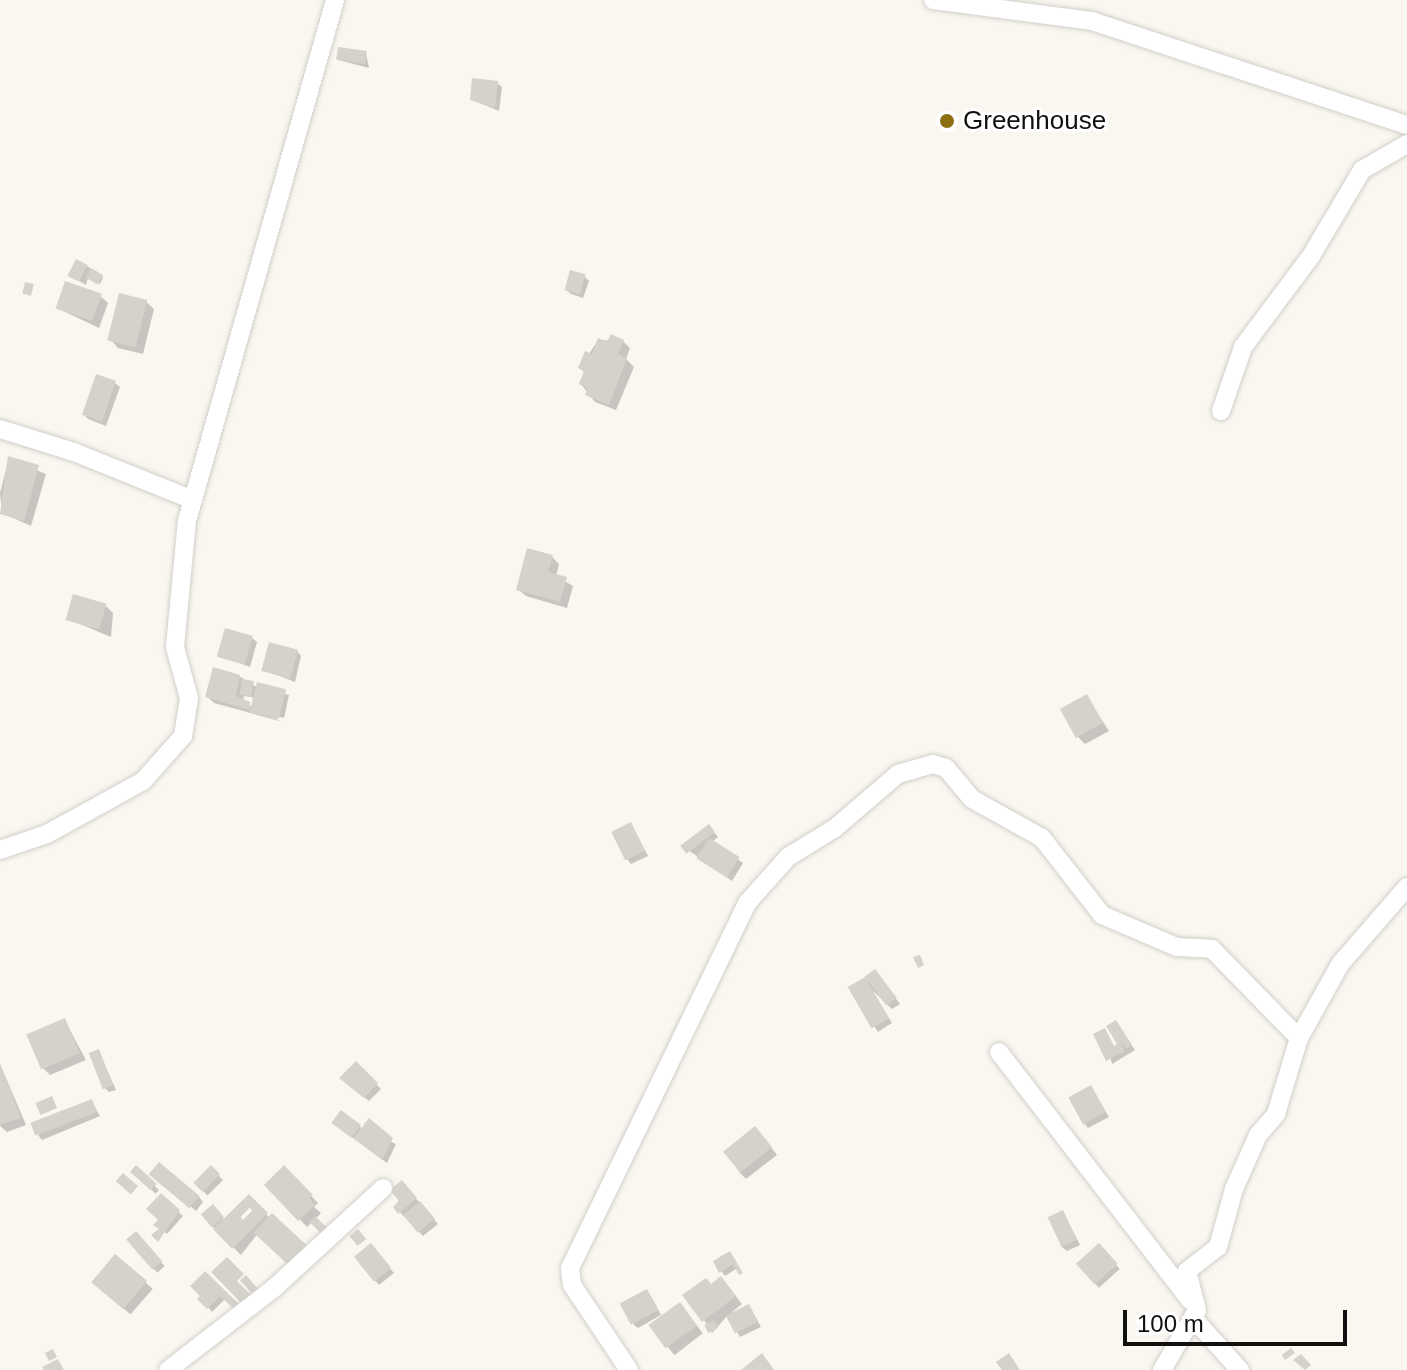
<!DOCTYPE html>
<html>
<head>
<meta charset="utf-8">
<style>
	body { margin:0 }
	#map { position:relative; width:1407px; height:1370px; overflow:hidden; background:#faf7f1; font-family:Helvetica,sans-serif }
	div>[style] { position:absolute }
	.shadow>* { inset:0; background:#0003; transform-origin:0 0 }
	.building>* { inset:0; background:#d5d2cc; transform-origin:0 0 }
	.roads { filter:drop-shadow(0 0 2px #d1cfc9) drop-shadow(0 0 2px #d1cfc9) }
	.minor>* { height:18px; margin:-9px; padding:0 9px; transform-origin:9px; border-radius:9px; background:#fff }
	.dots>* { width:22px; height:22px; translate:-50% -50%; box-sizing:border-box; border:4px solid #fff; border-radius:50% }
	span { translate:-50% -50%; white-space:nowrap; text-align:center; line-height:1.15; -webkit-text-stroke:6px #fff; paint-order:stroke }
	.poi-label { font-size:26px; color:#10100e }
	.left { translate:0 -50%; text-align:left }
	.scale { position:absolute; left:1123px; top:1310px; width:224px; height:36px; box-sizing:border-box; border:4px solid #10100e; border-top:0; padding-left:10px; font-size:24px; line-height:28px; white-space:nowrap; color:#10100e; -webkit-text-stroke:6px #fff; paint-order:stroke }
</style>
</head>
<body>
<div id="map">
	<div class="shadow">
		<div style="clip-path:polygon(366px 53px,369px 68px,338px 60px)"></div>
		<div style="clip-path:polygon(497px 83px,502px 87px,499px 111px,472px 100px)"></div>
		<div style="clip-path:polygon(87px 266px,103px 278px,100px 284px,88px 278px,86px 285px,71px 276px)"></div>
		<div style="clip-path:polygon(584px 276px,589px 281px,583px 298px,571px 294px,566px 290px)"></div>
		<div style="clip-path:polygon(100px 296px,108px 303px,99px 328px,57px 308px)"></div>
		<div style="clip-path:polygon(146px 302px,154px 309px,143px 354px,118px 348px,111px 340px)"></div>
		<div style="clip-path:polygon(598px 340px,623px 341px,630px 348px,626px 359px,634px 367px,616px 410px,595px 402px,581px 384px,585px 373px,580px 368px)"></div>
		<div style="clip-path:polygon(115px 383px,120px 387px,106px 426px,88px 419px,84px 415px)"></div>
		<div style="clip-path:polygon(9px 458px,46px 474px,31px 526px,2px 513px,0 493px)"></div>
		<div style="clip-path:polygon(552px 557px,559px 564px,556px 576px,573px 586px,567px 608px,526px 596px,518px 589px)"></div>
		<div style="clip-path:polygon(106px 606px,113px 613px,111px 637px,68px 619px)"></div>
		<div style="clip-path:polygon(252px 638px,257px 642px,250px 667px,220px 656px)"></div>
		<div style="clip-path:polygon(297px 651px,301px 656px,295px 682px,264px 670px)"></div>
		<div style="clip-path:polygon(evenodd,239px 676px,258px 688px,289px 695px,284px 718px,256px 711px,283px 722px,214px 703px,207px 696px,239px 676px,244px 696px,256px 698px,253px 708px,243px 701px,244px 696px)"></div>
		<div style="clip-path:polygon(1087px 697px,1109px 731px,1085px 744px,1078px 737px)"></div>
		<div style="clip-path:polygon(631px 824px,648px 856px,631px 864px,627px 859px)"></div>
		<div style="clip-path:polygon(709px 826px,718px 837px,712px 842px,743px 863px,732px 881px,684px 847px)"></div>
		<div style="clip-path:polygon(875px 971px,900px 1004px,892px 1009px,872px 990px,892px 1023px,878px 1032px,850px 988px)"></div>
		<div style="clip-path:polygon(65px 1021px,86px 1060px,50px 1075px,43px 1068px)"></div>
		<div style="clip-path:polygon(1116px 1023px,1135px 1050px,1112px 1064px,1104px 1031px,1115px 1048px,1120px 1045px)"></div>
		<div style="clip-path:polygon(99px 1052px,116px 1090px,109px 1092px,105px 1088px)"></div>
		<div style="clip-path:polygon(0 1064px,26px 1125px,7px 1132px,0 1126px)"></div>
		<div style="clip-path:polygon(356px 1064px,381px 1089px,369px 1101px,346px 1083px)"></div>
		<div style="clip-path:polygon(1091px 1088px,1109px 1117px,1088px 1128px,1084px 1123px)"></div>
		<div style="clip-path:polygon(92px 1102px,100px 1116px,42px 1140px,38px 1135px)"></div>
		<div style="clip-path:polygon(342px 1112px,363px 1129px,396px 1144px,387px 1163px,338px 1127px)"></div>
		<div style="clip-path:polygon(762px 1135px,777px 1155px,746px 1179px,739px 1172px)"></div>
		<div style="left:136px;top:1168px;width:32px;height:5px;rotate:44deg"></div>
		<div style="left:211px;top:1168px;width:17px;height:22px;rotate:45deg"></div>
		<div style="clip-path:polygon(284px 1168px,318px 1203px,314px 1207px,321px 1213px,307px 1227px,267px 1185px)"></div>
		<div style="clip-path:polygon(156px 1178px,199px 1197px,203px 1202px,196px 1211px)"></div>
		<div style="clip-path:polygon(406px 1187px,438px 1224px,423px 1236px,395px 1207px)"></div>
		<div style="clip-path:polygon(161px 1196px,183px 1216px,167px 1234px,160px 1229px)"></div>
		<div style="clip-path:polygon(evenodd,249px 1197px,270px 1218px,241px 1255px,212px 1226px,217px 1211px,225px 1221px,249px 1197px,251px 1206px,255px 1211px,243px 1222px,239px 1218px,251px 1206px)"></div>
		<div style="clip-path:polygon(1063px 1212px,1080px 1245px,1067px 1251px,1062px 1247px)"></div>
		<div style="left:136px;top:1234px;width:43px;height:10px;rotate:48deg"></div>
		<div style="left:1099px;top:1246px;width:31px;height:28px;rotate:48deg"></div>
		<div style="clip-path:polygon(375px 1250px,394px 1273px,379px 1285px,375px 1280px)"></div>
		<div style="left:115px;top:1256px;width:50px;height:34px;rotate:41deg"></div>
		<div style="clip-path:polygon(734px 1258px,739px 1267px,725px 1276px,721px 1271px)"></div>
		<div style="clip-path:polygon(205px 1273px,226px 1298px,212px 1312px,192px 1286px)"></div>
		<div style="clip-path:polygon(711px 1286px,728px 1286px,742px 1304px,731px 1313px,749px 1306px,761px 1327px,740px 1337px,728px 1315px,712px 1333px,704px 1320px)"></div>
		<div style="clip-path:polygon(651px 1296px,661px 1315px,638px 1328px,633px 1324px)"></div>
		<div style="left:680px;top:1304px;width:37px;height:36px;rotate:52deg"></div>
	</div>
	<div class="building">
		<div style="left:338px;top:47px;width:29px;height:13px;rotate:8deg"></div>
		<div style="clip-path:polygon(472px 78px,498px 81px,495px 108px,470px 100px)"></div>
		<div style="left:76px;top:259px;width:13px;height:19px;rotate:27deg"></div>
		<div style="left:91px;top:268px;width:14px;height:11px;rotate:30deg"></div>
		<div style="left:570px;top:270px;width:16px;height:21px;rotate:15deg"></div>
		<div style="left:65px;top:281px;width:39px;height:29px;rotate:19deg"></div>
		<div style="left:25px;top:282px;width:9px;height:12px;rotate:13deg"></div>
		<div style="left:119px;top:293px;width:29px;height:49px;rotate:14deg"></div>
		<div style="clip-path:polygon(611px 334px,624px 340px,618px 354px,627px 358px,609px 405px,585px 395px,588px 388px,579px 384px,584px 371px,578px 368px,585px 351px,592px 354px,598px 338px,607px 342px)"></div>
		<div style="left:96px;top:374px;width:21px;height:43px;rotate:19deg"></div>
		<div style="clip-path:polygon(8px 456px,39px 465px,24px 521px,0 514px)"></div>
		<div style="clip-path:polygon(527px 548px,553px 555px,548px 572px,567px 577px,560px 602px,516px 590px)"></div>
		<div style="left:73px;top:594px;width:35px;height:27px;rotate:16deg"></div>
		<div style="left:225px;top:628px;width:29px;height:30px;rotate:16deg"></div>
		<div style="left:269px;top:642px;width:30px;height:30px;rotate:15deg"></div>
		<div style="clip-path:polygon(213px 667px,240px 675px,236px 696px,250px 702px,249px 710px,205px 697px)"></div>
		<div style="left:242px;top:679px;width:12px;height:16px;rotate:9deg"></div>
		<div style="left:257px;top:682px;width:30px;height:31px;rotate:14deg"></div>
		<div style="left:1087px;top:694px;width:33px;height:31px;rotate:61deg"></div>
		<div style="left:631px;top:822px;width:32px;height:22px;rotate:64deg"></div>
		<div style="left:709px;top:824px;width:10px;height:36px;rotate:53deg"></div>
		<div style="left:709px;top:838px;width:36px;height:24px;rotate:32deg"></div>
		<div style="clip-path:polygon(920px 955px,924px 965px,918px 968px,913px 957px)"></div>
		<div style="left:875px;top:969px;width:36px;height:13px;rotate:53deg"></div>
		<div style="left:865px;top:977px;width:48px;height:20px;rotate:60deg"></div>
		<div style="left:65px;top:1018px;width:38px;height:42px;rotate:67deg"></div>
		<div style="clip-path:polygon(1116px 1020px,1132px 1045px,1126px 1049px,1120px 1041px,1125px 1051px,1106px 1061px,1093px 1034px,1105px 1028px,1114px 1046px,1117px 1044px,1106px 1026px)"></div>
		<div style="left:99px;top:1049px;width:39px;height:11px;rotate:69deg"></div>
		<div style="clip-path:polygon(356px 1061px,378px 1083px,364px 1098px,339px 1078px)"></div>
		<div style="clip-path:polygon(0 1064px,21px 1118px,0 1125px)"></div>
		<div style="left:1091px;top:1085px;width:31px;height:26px;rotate:61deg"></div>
		<div style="left:52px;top:1096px;width:13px;height:18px;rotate:67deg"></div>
		<div style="left:92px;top:1099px;width:14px;height:66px;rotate:69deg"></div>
		<div style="left:341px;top:1110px;width:25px;height:16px;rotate:37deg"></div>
		<div style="clip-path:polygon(369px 1118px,393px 1138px,382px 1160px,354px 1138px)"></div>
		<div style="left:755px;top:1126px;width:27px;height:41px;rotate:51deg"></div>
		<div style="left:159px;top:1162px;width:53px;height:16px;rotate:40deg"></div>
		<div style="left:136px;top:1165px;width:28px;height:9px;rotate:42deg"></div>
		<div style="left:211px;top:1165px;width:13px;height:25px;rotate:45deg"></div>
		<div style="clip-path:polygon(284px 1165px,313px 1195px,309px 1198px,315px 1205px,298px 1221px,264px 1185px)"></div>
		<div style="left:123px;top:1173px;width:20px;height:11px;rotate:41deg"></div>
		<div style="clip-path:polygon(402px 1180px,417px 1198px,398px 1214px,393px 1207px,399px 1201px,390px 1190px)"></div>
		<div style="clip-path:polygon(161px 1193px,180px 1210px,158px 1242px,151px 1235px,159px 1229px,153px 1225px,158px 1220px,146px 1209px)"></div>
		<div style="clip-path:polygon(evenodd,249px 1194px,268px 1213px,232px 1249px,213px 1229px,249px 1194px,249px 1207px,252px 1211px,243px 1220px,240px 1216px,249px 1207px)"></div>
		<div style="left:420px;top:1201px;width:23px;height:22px;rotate:50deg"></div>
		<div style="left:213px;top:1204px;width:17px;height:16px;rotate:50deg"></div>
		<div style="left:1063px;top:1210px;width:33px;height:17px;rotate:65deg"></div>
		<div style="left:272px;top:1213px;width:50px;height:27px;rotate:43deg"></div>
		<div style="left:315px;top:1216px;width:21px;height:8px;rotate:45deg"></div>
		<div style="left:358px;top:1229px;width:13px;height:11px;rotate:51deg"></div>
		<div style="left:136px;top:1231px;width:40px;height:13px;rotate:49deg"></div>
		<div style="left:371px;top:1243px;width:32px;height:22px;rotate:51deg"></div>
		<div style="left:1099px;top:1243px;width:28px;height:31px;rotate:48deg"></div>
		<div style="clip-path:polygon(730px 1251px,743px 1273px,739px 1275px,733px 1264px,719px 1273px,713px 1261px)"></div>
		<div style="left:115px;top:1254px;width:42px;height:37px;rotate:40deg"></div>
		<div style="clip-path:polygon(227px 1257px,244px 1274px,237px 1281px,253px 1297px,244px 1306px,211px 1272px)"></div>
		<div style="clip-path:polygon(205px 1271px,243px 1308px,238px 1313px,220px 1296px,207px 1309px,197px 1299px,200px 1296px,190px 1286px)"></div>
		<div style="left:246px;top:1275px;width:18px;height:8px;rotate:49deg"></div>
		<div style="clip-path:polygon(721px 1276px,736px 1296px,702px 1322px,682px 1295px,706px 1278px,711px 1284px)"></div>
		<div style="left:647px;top:1289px;width:24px;height:31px;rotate:62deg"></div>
		<div style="left:680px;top:1302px;width:29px;height:39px;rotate:54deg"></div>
		<div style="left:749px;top:1304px;width:20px;height:26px;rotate:63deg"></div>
		<div style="left:714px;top:1320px;width:9px;height:11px;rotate:63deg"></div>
		<div style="clip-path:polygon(1291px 1348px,1295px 1353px,1285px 1360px,1282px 1355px)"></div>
		<div style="left:53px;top:1349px;width:9px;height:9px;rotate:63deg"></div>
		<div style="clip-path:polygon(762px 1353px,774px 1370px,741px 1370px)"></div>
		<div style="clip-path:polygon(1009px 1353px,1020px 1370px,1002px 1370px,996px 1362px)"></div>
		<div style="clip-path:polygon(1301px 1354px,1311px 1365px,1305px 1370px,1293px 1360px)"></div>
		<div style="clip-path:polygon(58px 1359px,64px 1370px,44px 1370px,42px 1367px)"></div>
	</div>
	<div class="roads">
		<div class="minor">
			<div style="left:933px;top:0;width:160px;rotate:7.5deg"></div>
			<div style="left:1092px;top:21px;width:332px;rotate:18.3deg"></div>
			<div style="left:1221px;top:411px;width:68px;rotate:-71deg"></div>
			<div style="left:1243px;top:347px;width:114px;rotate:-53.2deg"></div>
			<div style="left:1311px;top:256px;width:100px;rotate:-59.3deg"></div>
			<div style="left:1362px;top:170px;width:52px;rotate:-30deg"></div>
			<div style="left:0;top:429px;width:77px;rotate:17.3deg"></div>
			<div style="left:74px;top:452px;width:128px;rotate:22deg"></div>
			<div style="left:0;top:850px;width:50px;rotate:-18.8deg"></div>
			<div style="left:47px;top:834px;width:110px;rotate:-28.9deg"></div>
			<div style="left:143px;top:781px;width:60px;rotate:-48.4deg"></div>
			<div style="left:183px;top:736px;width:38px;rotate:-81deg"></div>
			<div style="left:189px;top:698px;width:53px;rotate:-105.4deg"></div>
			<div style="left:175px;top:647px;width:127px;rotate:-84.6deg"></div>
			<div style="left:187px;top:521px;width:542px;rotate:-74.14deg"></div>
			<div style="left:999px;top:1052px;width:313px;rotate:52.4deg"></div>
			<div style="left:1194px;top:1319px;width:69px;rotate:48deg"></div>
			<div style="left:168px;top:1370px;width:134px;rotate:-37.7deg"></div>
			<div style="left:274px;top:1288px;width:148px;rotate:-42.5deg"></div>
			<div style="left:629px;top:1370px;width:102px;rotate:-123.8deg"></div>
			<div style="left:572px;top:1285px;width:17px;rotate:-97deg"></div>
			<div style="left:570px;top:1268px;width:407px;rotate:-64.1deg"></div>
			<div style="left:748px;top:902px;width:60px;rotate:-48.4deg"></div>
			<div style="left:788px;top:857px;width:55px;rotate:-31.7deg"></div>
			<div style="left:835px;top:828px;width:83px;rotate:-40.6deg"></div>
			<div style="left:898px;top:774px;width:36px;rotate:-16deg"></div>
			<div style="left:933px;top:764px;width:14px;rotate:17deg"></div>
			<div style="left:946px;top:768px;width:40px;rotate:50deg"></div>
			<div style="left:972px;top:799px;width:80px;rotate:29.1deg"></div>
			<div style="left:1042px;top:838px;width:98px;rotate:52.1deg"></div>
			<div style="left:1102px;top:915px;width:82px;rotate:23.1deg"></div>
			<div style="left:1177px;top:947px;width:35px;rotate:3deg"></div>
			<div style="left:1212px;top:949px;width:124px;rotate:45.7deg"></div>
			<div style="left:1162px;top:1370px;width:69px;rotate:-59.7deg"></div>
			<div style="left:1197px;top:1310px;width:40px;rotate:-104.4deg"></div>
			<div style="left:1187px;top:1271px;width:39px;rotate:-38deg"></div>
			<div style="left:1218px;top:1247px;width:60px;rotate:-74.6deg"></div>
			<div style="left:1234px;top:1189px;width:59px;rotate:-66deg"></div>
			<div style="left:1258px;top:1135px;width:28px;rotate:-49deg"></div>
			<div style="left:1276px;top:1114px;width:79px;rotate:-73.2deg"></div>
			<div style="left:1299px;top:1038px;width:86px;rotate:-60.8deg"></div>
			<div style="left:1341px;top:963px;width:101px;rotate:-49deg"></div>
		</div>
	</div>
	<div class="dots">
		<div style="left:947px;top:121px;background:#8b6f11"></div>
	</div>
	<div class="poi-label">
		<span class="left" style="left:963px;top:121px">Greenhouse</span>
	</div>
	<div class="scale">100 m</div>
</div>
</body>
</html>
